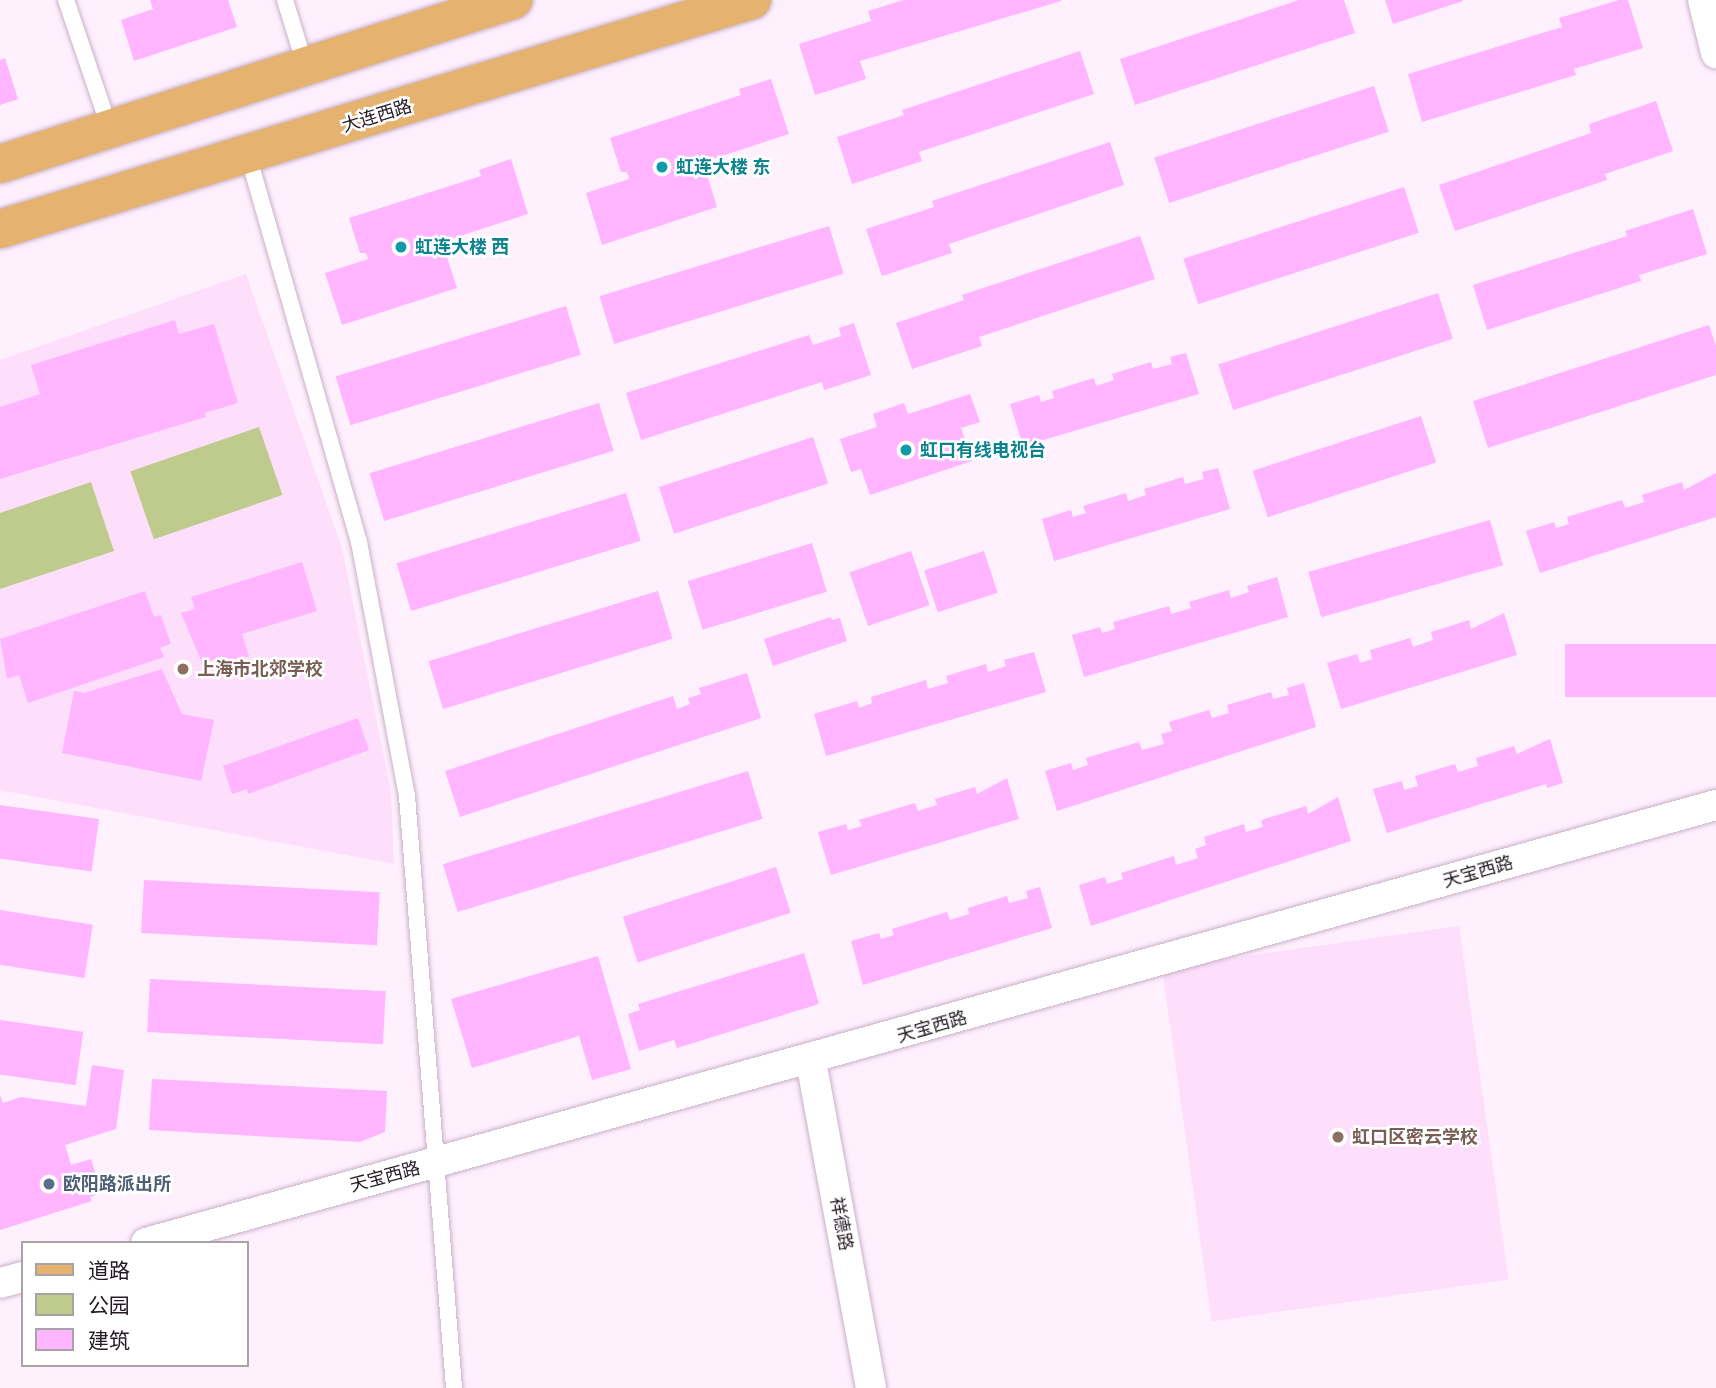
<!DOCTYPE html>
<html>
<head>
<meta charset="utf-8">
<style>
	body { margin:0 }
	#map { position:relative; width:1716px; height:1388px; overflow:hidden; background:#fff0fe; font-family:"DM Sans","Noto Sans SC",sans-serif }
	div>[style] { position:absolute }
	.built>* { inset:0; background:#fddffc; transform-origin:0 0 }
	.green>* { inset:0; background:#bfcb8c; transform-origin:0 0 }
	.building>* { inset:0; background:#ffb5ff; transform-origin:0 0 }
	.roads { filter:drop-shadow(0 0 2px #c8b1c7) drop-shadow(0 0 2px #c8b1c7) }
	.service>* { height:16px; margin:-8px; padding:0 8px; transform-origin:8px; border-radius:8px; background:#fff }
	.minor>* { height:30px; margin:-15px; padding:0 15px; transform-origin:15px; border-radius:15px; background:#fff }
	.primary>* { height:38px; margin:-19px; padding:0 19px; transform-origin:19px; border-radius:19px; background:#e5b270 }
	.dots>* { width:19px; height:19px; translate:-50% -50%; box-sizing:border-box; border:4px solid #fff; border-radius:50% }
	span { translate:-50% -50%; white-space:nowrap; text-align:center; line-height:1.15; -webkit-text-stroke:5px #fff; paint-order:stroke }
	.street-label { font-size:18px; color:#231b23 }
	.culture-label { font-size:18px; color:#0d838f; font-weight:700 }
	.left { translate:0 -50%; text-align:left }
	.education-label { font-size:18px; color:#785e54; font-weight:700 }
	.service-label { font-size:18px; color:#4e5e75; font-weight:700 }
	.legend { position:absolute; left:21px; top:1241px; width:228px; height:126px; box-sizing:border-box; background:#fff; border:2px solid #a7a4a7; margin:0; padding:9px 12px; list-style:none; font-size:21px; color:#231b23 }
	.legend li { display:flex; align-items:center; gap:14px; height:35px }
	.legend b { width:35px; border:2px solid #a7a4a7 }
</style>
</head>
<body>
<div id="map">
	<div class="built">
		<div style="clip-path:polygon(246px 274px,342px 548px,391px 792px,394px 864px,0 790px,0 360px)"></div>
		<div style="left:1459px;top:926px;width:357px;height:300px;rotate:82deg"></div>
	</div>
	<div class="green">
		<div style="left:259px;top:427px;width:72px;height:136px;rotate:71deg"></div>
		<div style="clip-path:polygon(91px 482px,114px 551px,0 589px,0 513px)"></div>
	</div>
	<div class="building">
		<div style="clip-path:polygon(150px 0,228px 0,237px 27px,134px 61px,121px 20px,153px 9px)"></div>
		<div style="clip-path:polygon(903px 0,1061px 0,1061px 1px,860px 61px,866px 79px,815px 95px,799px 44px,871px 21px,868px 11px)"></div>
		<div style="clip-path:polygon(1299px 0,1344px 0,1355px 33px,1135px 105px,1120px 59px)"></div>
		<div style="clip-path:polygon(1385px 0,1463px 0,1463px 1px,1393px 24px)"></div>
		<div style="clip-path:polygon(1619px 0,1628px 0,1643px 48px,1574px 69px,1576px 75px,1422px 122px,1408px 74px,1562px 27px,1559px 18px)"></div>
		<div style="clip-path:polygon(1080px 51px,1094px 94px,919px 152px,922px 161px,852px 184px,837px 137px,904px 115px,902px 110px)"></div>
		<div style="clip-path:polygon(5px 58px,18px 99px,0 105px,0 60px)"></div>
		<div style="clip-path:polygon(771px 79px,789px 134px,703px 162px,717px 207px,602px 245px,586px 193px,629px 179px,627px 172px,621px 172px,610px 138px,741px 95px,739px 89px)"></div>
		<div style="left:1374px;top:86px;width:48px;height:231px;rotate:72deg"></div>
		<div style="clip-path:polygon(1656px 101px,1673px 151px,1605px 174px,1607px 180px,1455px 231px,1439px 185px,1591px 133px,1589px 124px)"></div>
		<div style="clip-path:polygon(1110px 142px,1124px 185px,949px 244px,952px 253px,882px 276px,866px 229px,934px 207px,932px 201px)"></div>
		<div style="clip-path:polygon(511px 159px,528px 214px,442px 242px,457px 288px,342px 325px,325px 273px,368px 259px,366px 253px,360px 253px,349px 218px,481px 176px,479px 170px)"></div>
		<div style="left:1404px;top:187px;width:48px;height:232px;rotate:72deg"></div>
		<div style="clip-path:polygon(1693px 209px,1707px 254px,1639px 275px,1641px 281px,1487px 330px,1473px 285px,1627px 236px,1625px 231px)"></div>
		<div style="left:829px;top:226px;width:50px;height:240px;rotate:73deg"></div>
		<div style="clip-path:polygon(1140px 236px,1155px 279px,979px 337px,982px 346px,912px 369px,896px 323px,964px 300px,962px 295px)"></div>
		<div style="left:1438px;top:293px;width:48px;height:231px;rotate:72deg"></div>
		<div style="left:566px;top:306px;width:51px;height:241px;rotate:73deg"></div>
		<div style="clip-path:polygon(175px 320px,179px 334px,214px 324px,238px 403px,205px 413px,206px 417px,0 479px,0 407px,40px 394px,31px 365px)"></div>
		<div style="clip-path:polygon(854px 323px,871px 375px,824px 390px,822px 382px,641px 440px,626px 393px,809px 335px,813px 345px,841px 336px,839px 328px)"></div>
		<div style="clip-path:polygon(1709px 325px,1716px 346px,1716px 375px,1488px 448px,1473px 401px)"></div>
		<div style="clip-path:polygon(1186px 353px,1199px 394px,1023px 446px,1010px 404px,1039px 395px,1041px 402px,1054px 398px,1052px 391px,1094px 378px,1096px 386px,1114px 380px,1112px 374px,1151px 362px,1153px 369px,1172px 364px,1170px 357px)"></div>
		<div style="clip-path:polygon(970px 394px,980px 422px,961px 428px,972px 461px,870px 495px,861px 469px,851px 472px,840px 439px,877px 427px,873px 414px,904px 403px,908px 414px)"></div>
		<div style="left:599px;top:403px;width:50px;height:240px;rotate:73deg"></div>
		<div style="left:1421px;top:416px;width:49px;height:177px;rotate:72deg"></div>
		<div style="left:813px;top:437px;width:49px;height:162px;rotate:72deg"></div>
		<div style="clip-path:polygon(1218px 468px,1230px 509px,1054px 561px,1042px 519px,1071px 510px,1073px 517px,1086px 513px,1083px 506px,1126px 493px,1128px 501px,1146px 495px,1144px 489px,1183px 477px,1185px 484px,1204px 479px,1202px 472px)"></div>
		<div style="clip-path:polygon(1716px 473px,1716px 517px,1540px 573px,1526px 531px,1554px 522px,1556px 528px,1569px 524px,1567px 517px,1622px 500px,1625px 508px,1644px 502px,1642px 495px,1682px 482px,1684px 490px)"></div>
		<div style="left:626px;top:493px;width:50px;height:240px;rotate:73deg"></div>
		<div style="left:1490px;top:520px;width:47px;height:189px;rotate:74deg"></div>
		<div style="left:812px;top:543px;width:51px;height:130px;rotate:73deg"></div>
		<div style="left:911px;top:551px;width:57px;height:65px;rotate:71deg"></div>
		<div style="left:984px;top:551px;width:44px;height:63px;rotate:72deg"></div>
		<div style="clip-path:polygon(302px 562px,317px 611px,242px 634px,249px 656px,217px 666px,215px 659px,202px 663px,181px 613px,195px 609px,191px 597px)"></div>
		<div style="clip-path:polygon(1277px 577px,1288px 617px,1084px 677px,1072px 635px,1100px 627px,1102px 633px,1115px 629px,1113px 622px,1169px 606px,1171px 614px,1191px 608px,1189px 602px,1229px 590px,1231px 598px,1249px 592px,1247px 586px)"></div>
		<div style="clip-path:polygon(145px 591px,154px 617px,161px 615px,171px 644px,160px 648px,164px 657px,28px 703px,19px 675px,7px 679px,0 639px)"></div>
		<div style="left:658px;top:591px;width:50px;height:240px;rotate:73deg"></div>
		<div style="clip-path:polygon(1504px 613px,1517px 655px,1341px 709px,1327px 663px,1357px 654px,1360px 663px,1372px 659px,1370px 650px,1410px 638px,1413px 647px,1433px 640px,1431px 632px,1469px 620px,1471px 629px)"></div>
		<div style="clip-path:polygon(831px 617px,832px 620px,840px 618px,847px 641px,773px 666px,764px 639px)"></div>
		<div style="left:1716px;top:644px;width:53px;height:151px;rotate:90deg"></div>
		<div style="clip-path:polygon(1034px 652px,1046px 692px,826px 756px,814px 714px,857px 701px,859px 708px,872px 703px,871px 697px,926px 680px,928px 689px,948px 683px,946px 676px,986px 664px,988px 672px,1006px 666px,1004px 660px)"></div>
		<div style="clip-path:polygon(162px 669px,182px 714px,214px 720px,201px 781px,62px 753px,74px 691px,84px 693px)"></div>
		<div style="clip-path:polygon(747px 673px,761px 718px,460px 817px,445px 771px,673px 696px,677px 709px,690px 704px,688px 698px,701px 694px,699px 688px)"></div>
		<div style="clip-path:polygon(1304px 683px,1316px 727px,1057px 811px,1045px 771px,1071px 763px,1073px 770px,1088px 765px,1086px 758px,1139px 742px,1142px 750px,1164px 744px,1161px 734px,1172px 731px,1169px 722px,1209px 710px,1212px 718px,1229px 713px,1227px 705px,1271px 692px,1273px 699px,1289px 695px,1287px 688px)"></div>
		<div style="clip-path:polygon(358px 718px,369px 750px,248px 794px,247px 789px,232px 794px,223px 766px)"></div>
		<div style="clip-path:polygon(1550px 739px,1563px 783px,1547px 788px,1546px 784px,1387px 833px,1373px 789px,1402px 781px,1404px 790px,1418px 786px,1415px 776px,1455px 764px,1458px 772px,1478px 766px,1476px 758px,1514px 746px,1517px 754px)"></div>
		<div style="left:748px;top:771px;width:50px;height:319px;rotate:73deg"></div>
		<div style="clip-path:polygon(1007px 778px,1019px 819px,831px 875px,818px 832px,846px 824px,848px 830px,862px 826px,859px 820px,915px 803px,918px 811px,937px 805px,935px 799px,975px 787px,977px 794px)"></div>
		<div style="clip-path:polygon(1338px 797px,1351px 841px,1091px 926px,1079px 885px,1105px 877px,1107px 884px,1123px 879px,1121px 873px,1174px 856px,1176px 865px,1198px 858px,1195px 849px,1206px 845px,1204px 837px,1244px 824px,1246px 832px,1263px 827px,1261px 820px,1306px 806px,1308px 814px)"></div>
		<div style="left:0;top:805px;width:100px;height:53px;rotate:8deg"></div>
		<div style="left:776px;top:867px;width:48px;height:161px;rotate:72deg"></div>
		<div style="left:144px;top:880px;width:236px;height:53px;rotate:3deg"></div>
		<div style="clip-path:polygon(1040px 887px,1052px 928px,863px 985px,851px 941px,879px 933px,881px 939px,894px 935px,892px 929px,947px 912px,950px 920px,969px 914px,968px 908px,1007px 896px,1009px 903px,1028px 898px,1026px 891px)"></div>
		<div style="left:0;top:910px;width:94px;height:54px;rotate:9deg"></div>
		<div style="clip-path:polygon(804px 953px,819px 1004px,677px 1048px,674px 1040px,639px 1051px,628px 1014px,640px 1010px,638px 1004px)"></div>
		<div style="clip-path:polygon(598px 956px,631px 1069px,592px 1080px,579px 1036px,472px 1068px,451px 999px)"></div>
		<div style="left:150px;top:979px;width:236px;height:53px;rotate:3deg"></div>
		<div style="left:0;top:1020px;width:84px;height:54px;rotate:8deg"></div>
		<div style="clip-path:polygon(92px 1065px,124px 1070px,116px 1129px,65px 1145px,71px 1165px,91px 1159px,102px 1193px,90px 1197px,92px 1201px,0 1230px,0 1095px,3px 1103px,21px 1097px,86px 1106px)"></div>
		<div style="clip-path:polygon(152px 1079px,387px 1091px,385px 1132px,360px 1142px,149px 1130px)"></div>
	</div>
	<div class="roads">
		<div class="service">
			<div style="left:66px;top:0;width:133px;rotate:71.2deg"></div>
			<div style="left:285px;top:0;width:68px;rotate:72.9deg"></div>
			<div style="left:248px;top:155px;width:403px;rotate:74deg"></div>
			<div style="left:359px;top:542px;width:258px;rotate:79.3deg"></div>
			<div style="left:407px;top:796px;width:594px;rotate:85.46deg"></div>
		</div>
		<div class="minor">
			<div style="left:1703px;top:0;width:55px;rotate:76.2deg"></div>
			<div style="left:811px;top:1061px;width:332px;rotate:79.6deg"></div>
			<div style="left:146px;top:1243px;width:1630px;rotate:-15.59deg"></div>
			<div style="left:0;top:1283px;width:24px;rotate:-15deg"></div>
		</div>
		<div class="primary">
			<div style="left:0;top:164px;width:539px;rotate:-17.73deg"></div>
			<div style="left:0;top:229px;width:786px;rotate:-16.94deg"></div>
		</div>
	</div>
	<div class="dots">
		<div style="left:662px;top:167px;background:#0f9aa8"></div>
		<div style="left:401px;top:247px;background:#0f9aa8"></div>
		<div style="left:906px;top:450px;background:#0f9aa8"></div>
		<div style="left:183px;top:669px;background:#8d6e63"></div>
		<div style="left:1338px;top:1137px;background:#8d6e63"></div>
		<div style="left:49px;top:1184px;background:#5c6f8a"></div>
	</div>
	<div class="street-label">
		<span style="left:377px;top:116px;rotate:-17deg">大连西路</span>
		<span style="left:1478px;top:872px;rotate:-16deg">天宝西路</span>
		<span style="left:932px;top:1027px;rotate:-16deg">天宝西路</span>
		<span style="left:385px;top:1177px;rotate:-15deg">天宝西路</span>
		<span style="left:841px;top:1224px;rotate:79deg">祥德路</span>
	</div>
	<div class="culture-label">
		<span class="left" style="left:676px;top:167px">虹连大楼 东</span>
		<span class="left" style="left:415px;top:247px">虹连大楼 西</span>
		<span class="left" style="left:920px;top:450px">虹口有线电视台</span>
	</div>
	<div class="education-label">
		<span class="left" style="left:197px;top:669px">上海市北郊学校</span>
		<span class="left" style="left:1352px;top:1137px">虹口区密云学校</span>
	</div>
	<div class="service-label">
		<span class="left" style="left:63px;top:1184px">欧阳路派出所</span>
	</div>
	<ul class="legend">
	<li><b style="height:9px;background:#e5b270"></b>道路</li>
	<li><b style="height:19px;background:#bfcb8c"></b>公园</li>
	<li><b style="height:19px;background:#ffb5ff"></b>建筑</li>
	</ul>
</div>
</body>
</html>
